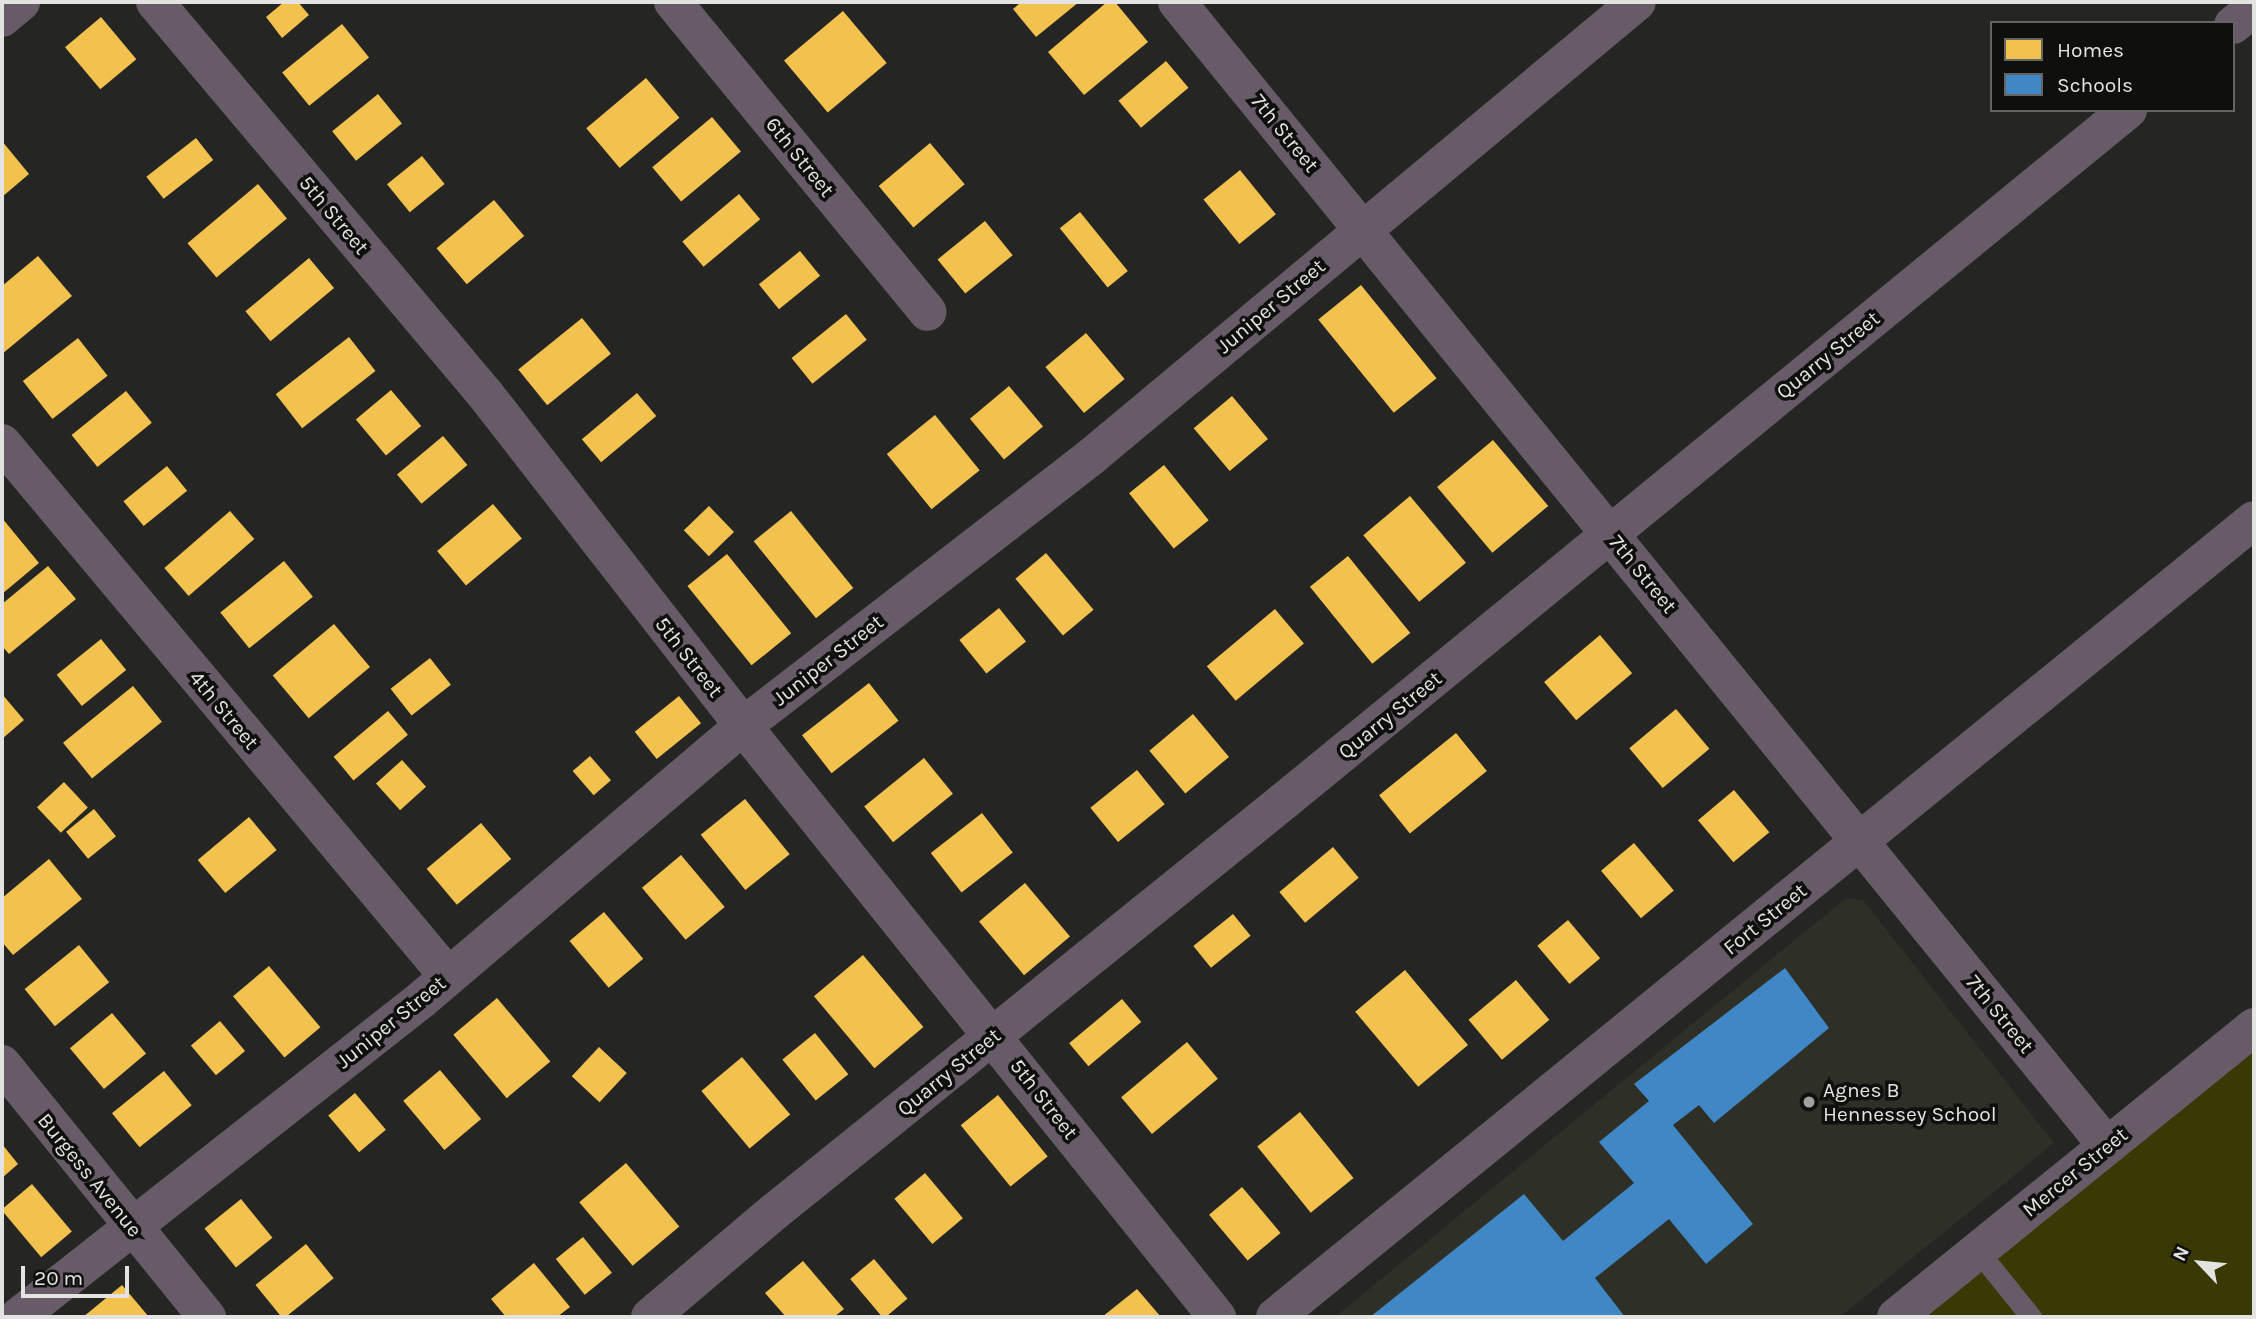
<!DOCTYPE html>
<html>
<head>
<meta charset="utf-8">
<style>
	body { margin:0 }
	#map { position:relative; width:2256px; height:1319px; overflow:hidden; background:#252524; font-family:Karla,sans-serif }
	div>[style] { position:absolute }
	.built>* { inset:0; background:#2e2f26 }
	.green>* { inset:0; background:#393906 }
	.homes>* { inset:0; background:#f2c14e; transform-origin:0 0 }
	.schools>* { inset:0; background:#3f88c5 }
	.lane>* { height:21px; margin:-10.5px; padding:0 10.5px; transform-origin:10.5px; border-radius:10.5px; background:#665b67 }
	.street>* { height:38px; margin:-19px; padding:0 19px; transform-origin:19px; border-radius:19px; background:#665b67 }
	.dots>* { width:19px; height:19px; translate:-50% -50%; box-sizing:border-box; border:4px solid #0f0f0e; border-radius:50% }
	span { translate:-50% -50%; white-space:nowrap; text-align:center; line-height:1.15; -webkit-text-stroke:7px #0f0f0e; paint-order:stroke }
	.street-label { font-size:21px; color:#e3e4e1 }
	.poi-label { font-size:21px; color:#e3e4e1 }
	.left { translate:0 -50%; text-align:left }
	.frame { position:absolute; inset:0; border:4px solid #e3e4e1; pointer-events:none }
	.legend { position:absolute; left:1990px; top:21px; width:245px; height:91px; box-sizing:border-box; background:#0f0f0e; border:2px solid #646462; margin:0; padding:9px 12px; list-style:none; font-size:21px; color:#e3e4e1 }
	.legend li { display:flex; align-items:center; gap:14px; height:35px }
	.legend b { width:35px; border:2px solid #646462 }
	.north { position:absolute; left:2165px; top:1228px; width:70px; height:70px; -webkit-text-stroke:5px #0f0f0e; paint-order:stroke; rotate:296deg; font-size:19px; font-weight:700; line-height:28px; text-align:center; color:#e3e4e1 }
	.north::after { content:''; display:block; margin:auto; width:24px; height:32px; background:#e3e4e1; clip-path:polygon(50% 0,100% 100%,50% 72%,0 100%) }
	.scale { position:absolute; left:21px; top:1266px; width:108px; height:32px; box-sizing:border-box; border:4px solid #e3e4e1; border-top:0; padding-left:9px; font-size:21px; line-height:24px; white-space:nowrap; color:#e3e4e1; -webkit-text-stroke:5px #0f0f0e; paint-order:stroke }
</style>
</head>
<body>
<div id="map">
	<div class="built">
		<div style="clip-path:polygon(1846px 898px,1863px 900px,2054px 1143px,1840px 1317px,1335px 1317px)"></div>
	</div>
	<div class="green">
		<div style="clip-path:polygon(2254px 1046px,2254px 1317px,1923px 1317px)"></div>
	</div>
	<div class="homes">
		<div style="clip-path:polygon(284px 2px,298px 2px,309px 15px,282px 38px,266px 17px)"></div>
		<div style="clip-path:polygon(1021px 2px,1079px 2px,1036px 37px,1013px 9px)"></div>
		<div style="clip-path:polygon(1107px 2px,1115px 2px,1148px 42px,1084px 95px,1048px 52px)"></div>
		<div style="left:843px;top:11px;width:68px;height:77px;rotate:50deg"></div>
		<div style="left:101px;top:17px;width:55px;height:47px;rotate:50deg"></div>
		<div style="left:342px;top:24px;width:43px;height:77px;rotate:51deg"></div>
		<div style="left:1166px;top:61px;width:35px;height:62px;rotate:50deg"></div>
		<div style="left:646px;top:78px;width:52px;height:78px;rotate:50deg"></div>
		<div style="left:378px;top:94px;width:38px;height:59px;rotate:51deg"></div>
		<div style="left:712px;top:117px;width:45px;height:78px;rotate:50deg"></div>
		<div style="left:196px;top:138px;width:28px;height:63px;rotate:52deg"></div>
		<div style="clip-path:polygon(2px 141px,29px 174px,2px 197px)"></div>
		<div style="left:930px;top:143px;width:54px;height:67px;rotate:50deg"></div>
		<div style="left:422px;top:156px;width:36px;height:45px;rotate:51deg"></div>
		<div style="left:1240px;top:170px;width:57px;height:47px;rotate:51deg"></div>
		<div style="left:258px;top:184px;width:45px;height:92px;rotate:50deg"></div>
		<div style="left:739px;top:194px;width:33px;height:74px;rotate:50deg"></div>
		<div style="left:494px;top:200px;width:47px;height:75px;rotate:50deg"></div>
		<div style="left:1080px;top:212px;width:76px;height:26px;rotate:51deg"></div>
		<div style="left:985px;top:221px;width:44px;height:61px;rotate:51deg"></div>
		<div style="left:800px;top:251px;width:32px;height:53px;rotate:51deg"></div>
		<div style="clip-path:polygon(38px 256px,72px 296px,2px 354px,2px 286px)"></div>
		<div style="left:309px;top:258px;width:39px;height:83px;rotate:50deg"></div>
		<div style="left:1361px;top:285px;width:120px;height:55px;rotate:51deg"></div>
		<div style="left:846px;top:314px;width:33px;height:70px;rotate:51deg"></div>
		<div style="left:582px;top:318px;width:46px;height:82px;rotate:51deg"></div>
		<div style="left:1086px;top:333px;width:60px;height:53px;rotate:50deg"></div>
		<div style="left:349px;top:337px;width:43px;height:93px;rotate:52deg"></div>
		<div style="left:78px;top:338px;width:48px;height:70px;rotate:52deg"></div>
		<div style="left:1009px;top:386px;width:53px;height:51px;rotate:50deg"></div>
		<div style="left:391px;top:390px;width:47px;height:46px;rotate:50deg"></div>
		<div style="left:126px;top:391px;width:41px;height:70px;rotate:51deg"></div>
		<div style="left:637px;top:393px;width:30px;height:72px;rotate:50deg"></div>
		<div style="left:1232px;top:396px;width:56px;height:50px;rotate:50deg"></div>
		<div style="left:935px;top:415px;width:71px;height:62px;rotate:51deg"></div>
		<div style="left:443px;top:436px;width:38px;height:60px;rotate:50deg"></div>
		<div style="left:1493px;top:440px;width:86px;height:73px;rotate:50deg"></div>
		<div style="left:1164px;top:465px;width:71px;height:45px;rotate:51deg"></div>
		<div style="left:167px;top:466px;width:32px;height:56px;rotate:51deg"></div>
		<div style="left:1410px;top:496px;width:87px;height:61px;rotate:50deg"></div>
		<div style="left:493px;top:504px;width:45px;height:73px;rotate:50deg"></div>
		<div style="left:709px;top:506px;width:36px;height:35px;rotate:46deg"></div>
		<div style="left:230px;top:511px;width:37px;height:87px;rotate:49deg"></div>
		<div style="left:791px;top:511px;width:99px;height:48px;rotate:51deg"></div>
		<div style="clip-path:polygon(2px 518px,39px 563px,2px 594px)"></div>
		<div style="left:1046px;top:553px;width:74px;height:40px;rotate:50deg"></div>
		<div style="left:727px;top:554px;width:102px;height:51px;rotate:51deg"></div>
		<div style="left:1348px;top:556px;width:99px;height:49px;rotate:51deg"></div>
		<div style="left:284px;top:561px;width:46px;height:82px;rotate:51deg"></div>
		<div style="clip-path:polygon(48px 566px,76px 599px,9px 654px,2px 646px,2px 604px)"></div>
		<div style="left:999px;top:608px;width:43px;height:51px;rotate:51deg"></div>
		<div style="left:1275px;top:609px;width:45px;height:89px;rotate:50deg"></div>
		<div style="left:334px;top:624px;width:56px;height:80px;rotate:50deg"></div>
		<div style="left:1600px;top:635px;width:50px;height:73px;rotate:50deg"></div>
		<div style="left:101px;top:639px;width:40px;height:57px;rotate:51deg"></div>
		<div style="left:430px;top:658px;width:34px;height:50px;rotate:52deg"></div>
		<div style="left:869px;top:683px;width:48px;height:85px;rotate:52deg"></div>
		<div style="left:133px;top:686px;width:46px;height:90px;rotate:51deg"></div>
		<div style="clip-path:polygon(2px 694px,24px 720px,2px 739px)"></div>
		<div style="left:679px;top:696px;width:35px;height:57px;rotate:51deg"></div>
		<div style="left:1676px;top:709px;width:52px;height:61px;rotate:50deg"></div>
		<div style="left:388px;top:711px;width:31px;height:71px;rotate:50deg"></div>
		<div style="left:1193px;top:714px;width:56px;height:57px;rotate:50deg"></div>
		<div style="left:1456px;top:733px;width:49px;height:99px;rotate:51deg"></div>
		<div style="left:590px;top:756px;width:32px;height:23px;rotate:49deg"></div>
		<div style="left:924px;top:758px;width:46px;height:77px;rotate:51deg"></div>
		<div style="left:402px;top:760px;width:36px;height:35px;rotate:48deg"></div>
		<div style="left:1137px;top:770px;width:44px;height:60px;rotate:51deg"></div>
		<div style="left:64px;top:782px;width:35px;height:37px;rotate:47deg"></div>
		<div style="left:1734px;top:790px;width:55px;height:47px;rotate:50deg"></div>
		<div style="left:745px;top:799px;width:71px;height:57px;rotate:51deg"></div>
		<div style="left:94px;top:809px;width:35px;height:36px;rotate:51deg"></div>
		<div style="left:982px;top:813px;width:50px;height:65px;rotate:52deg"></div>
		<div style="left:249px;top:817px;width:43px;height:67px;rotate:50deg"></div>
		<div style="left:481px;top:823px;width:47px;height:71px;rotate:50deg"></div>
		<div style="left:1634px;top:843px;width:62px;height:43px;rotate:50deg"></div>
		<div style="left:1333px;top:847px;width:40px;height:70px;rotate:50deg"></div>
		<div style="left:681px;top:855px;width:68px;height:51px;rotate:50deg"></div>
		<div style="clip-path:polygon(49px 859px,82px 899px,13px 955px,2px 942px,2px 898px)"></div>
		<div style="left:1025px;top:883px;width:70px;height:60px;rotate:50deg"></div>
		<div style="left:604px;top:912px;width:61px;height:45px;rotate:50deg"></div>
		<div style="left:1233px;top:914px;width:28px;height:51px;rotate:51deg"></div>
		<div style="left:1568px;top:920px;width:50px;height:40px;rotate:50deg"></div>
		<div style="left:79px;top:945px;width:48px;height:70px;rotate:51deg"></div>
		<div style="left:863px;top:955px;width:94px;height:64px;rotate:50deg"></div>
		<div style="left:269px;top:966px;width:80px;height:47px;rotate:50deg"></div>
		<div style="left:1405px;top:970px;width:98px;height:65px;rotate:50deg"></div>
		<div style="left:1516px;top:980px;width:52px;height:62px;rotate:50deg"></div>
		<div style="left:497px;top:998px;width:83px;height:57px;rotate:50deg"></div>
		<div style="left:1122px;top:999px;width:30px;height:69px;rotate:50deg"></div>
		<div style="left:112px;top:1013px;width:53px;height:55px;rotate:50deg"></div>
		<div style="left:220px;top:1021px;width:39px;height:38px;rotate:50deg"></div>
		<div style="left:815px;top:1033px;width:53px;height:42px;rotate:51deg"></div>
		<div style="left:1187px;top:1042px;width:48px;height:86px;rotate:50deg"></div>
		<div style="left:599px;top:1047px;width:38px;height:40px;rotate:43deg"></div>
		<div style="left:742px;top:1057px;width:75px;height:53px;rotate:50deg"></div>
		<div style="left:440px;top:1070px;width:64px;height:48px;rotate:50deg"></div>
		<div style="left:164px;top:1071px;width:44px;height:67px;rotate:51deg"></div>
		<div style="left:355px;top:1093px;width:48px;height:35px;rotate:50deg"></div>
		<div style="left:998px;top:1095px;width:79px;height:48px;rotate:51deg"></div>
		<div style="left:1300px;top:1112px;width:85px;height:55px;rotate:51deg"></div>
		<div style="clip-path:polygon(2px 1144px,18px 1164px,2px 1178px)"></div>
		<div style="left:626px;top:1163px;width:83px;height:61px;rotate:50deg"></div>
		<div style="left:925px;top:1173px;width:59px;height:40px;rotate:50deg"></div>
		<div style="left:32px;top:1184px;width:62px;height:40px;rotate:50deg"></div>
		<div style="left:1242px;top:1187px;width:60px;height:43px;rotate:50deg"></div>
		<div style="left:241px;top:1199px;width:50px;height:47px;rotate:51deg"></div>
		<div style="left:583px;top:1237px;width:46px;height:35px;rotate:51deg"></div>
		<div style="left:306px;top:1244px;width:44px;height:65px;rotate:51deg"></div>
		<div style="left:874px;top:1259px;width:52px;height:31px;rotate:50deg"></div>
		<div style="clip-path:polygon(803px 1261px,844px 1309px,834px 1317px,786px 1317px,765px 1293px)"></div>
		<div style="clip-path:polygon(534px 1263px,570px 1307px,557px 1317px,506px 1317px,491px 1299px)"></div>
		<div style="clip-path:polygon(122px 1285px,149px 1317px,83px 1317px)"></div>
		<div style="clip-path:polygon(1137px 1289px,1161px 1317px,1102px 1317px)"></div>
	</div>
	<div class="schools">
		<div style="clip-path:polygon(1785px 968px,1829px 1028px,1714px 1123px,1699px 1105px,1673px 1125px,1753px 1224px,1706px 1264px,1669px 1219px,1595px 1278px,1625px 1317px,1370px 1317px,1524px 1194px,1563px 1241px,1634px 1183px,1599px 1142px,1649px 1101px,1634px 1084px)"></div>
	</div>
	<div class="lane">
		<div style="left:1978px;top:1251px;width:85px;rotate:51.2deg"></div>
	</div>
	<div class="street">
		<div style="left:155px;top:2px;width:512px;rotate:49.91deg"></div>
		<div style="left:485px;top:394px;width:420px;rotate:52.1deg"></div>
		<div style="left:743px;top:726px;width:758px;rotate:51.27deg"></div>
		<div style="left:673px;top:2px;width:401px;rotate:50.6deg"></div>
		<div style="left:1177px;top:2px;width:1474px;rotate:50.89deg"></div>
		<div style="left:2px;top:18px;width:25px;rotate:-40deg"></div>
		<div style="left:2233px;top:25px;width:27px;rotate:-39deg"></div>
		<div style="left:2px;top:443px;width:695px;rotate:50.08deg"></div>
		<div style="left:2px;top:1064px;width:326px;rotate:51deg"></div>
		<div style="left:18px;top:1317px;width:513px;rotate:-38.19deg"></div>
		<div style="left:421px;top:1000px;width:423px;rotate:-40.4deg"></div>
		<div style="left:743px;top:726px;width:441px;rotate:-37.7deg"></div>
		<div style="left:1092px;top:456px;width:709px;rotate:-39.8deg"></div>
		<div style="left:650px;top:1317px;width:162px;rotate:-40.3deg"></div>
		<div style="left:774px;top:1212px;width:655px;rotate:-38.86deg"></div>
		<div style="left:1284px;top:801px;width:1091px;rotate:-39.31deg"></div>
		<div style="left:1275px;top:1317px;width:1262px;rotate:-39.15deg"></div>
		<div style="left:1896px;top:1317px;width:461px;rotate:-39deg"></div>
	</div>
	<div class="dots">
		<div style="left:1809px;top:1102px;background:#a0a19f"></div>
	</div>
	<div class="street-label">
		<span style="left:1285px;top:133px;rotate:51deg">7th Street</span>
		<span style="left:800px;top:157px;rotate:51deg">6th Street</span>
		<span style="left:334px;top:215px;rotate:50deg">5th Street</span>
		<span style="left:1271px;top:306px;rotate:-40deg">Juniper Street</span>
		<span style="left:1828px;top:355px;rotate:-39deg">Quarry Street</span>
		<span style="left:1643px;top:574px;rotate:51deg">7th Street</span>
		<span style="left:689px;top:657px;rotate:52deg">5th Street</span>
		<span style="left:828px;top:660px;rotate:-38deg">Juniper Street</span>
		<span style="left:224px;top:710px;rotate:50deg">4th Street</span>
		<span style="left:1390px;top:715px;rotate:-39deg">Quarry Street</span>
		<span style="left:1765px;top:919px;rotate:-39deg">Fort Street</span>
		<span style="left:2000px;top:1014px;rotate:51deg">7th Street</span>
		<span style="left:391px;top:1022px;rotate:-39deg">Juniper Street</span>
		<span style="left:949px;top:1072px;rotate:-39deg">Quarry Street</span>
		<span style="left:1044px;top:1099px;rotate:52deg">5th Street</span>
		<span style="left:2075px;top:1172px;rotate:-39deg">Mercer Street</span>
		<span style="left:90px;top:1175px;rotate:51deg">Burgess Avenue</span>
	</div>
	<div class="poi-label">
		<span class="left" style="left:1823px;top:1102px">Agnes B<br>Hennessey School</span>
	</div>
	<div class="frame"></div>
	<ul class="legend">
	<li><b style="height:19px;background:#f2c14e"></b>Homes</li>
	<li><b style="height:19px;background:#3f88c5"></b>Schools</li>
	</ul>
	<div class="north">N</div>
	<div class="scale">20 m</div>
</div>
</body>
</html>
